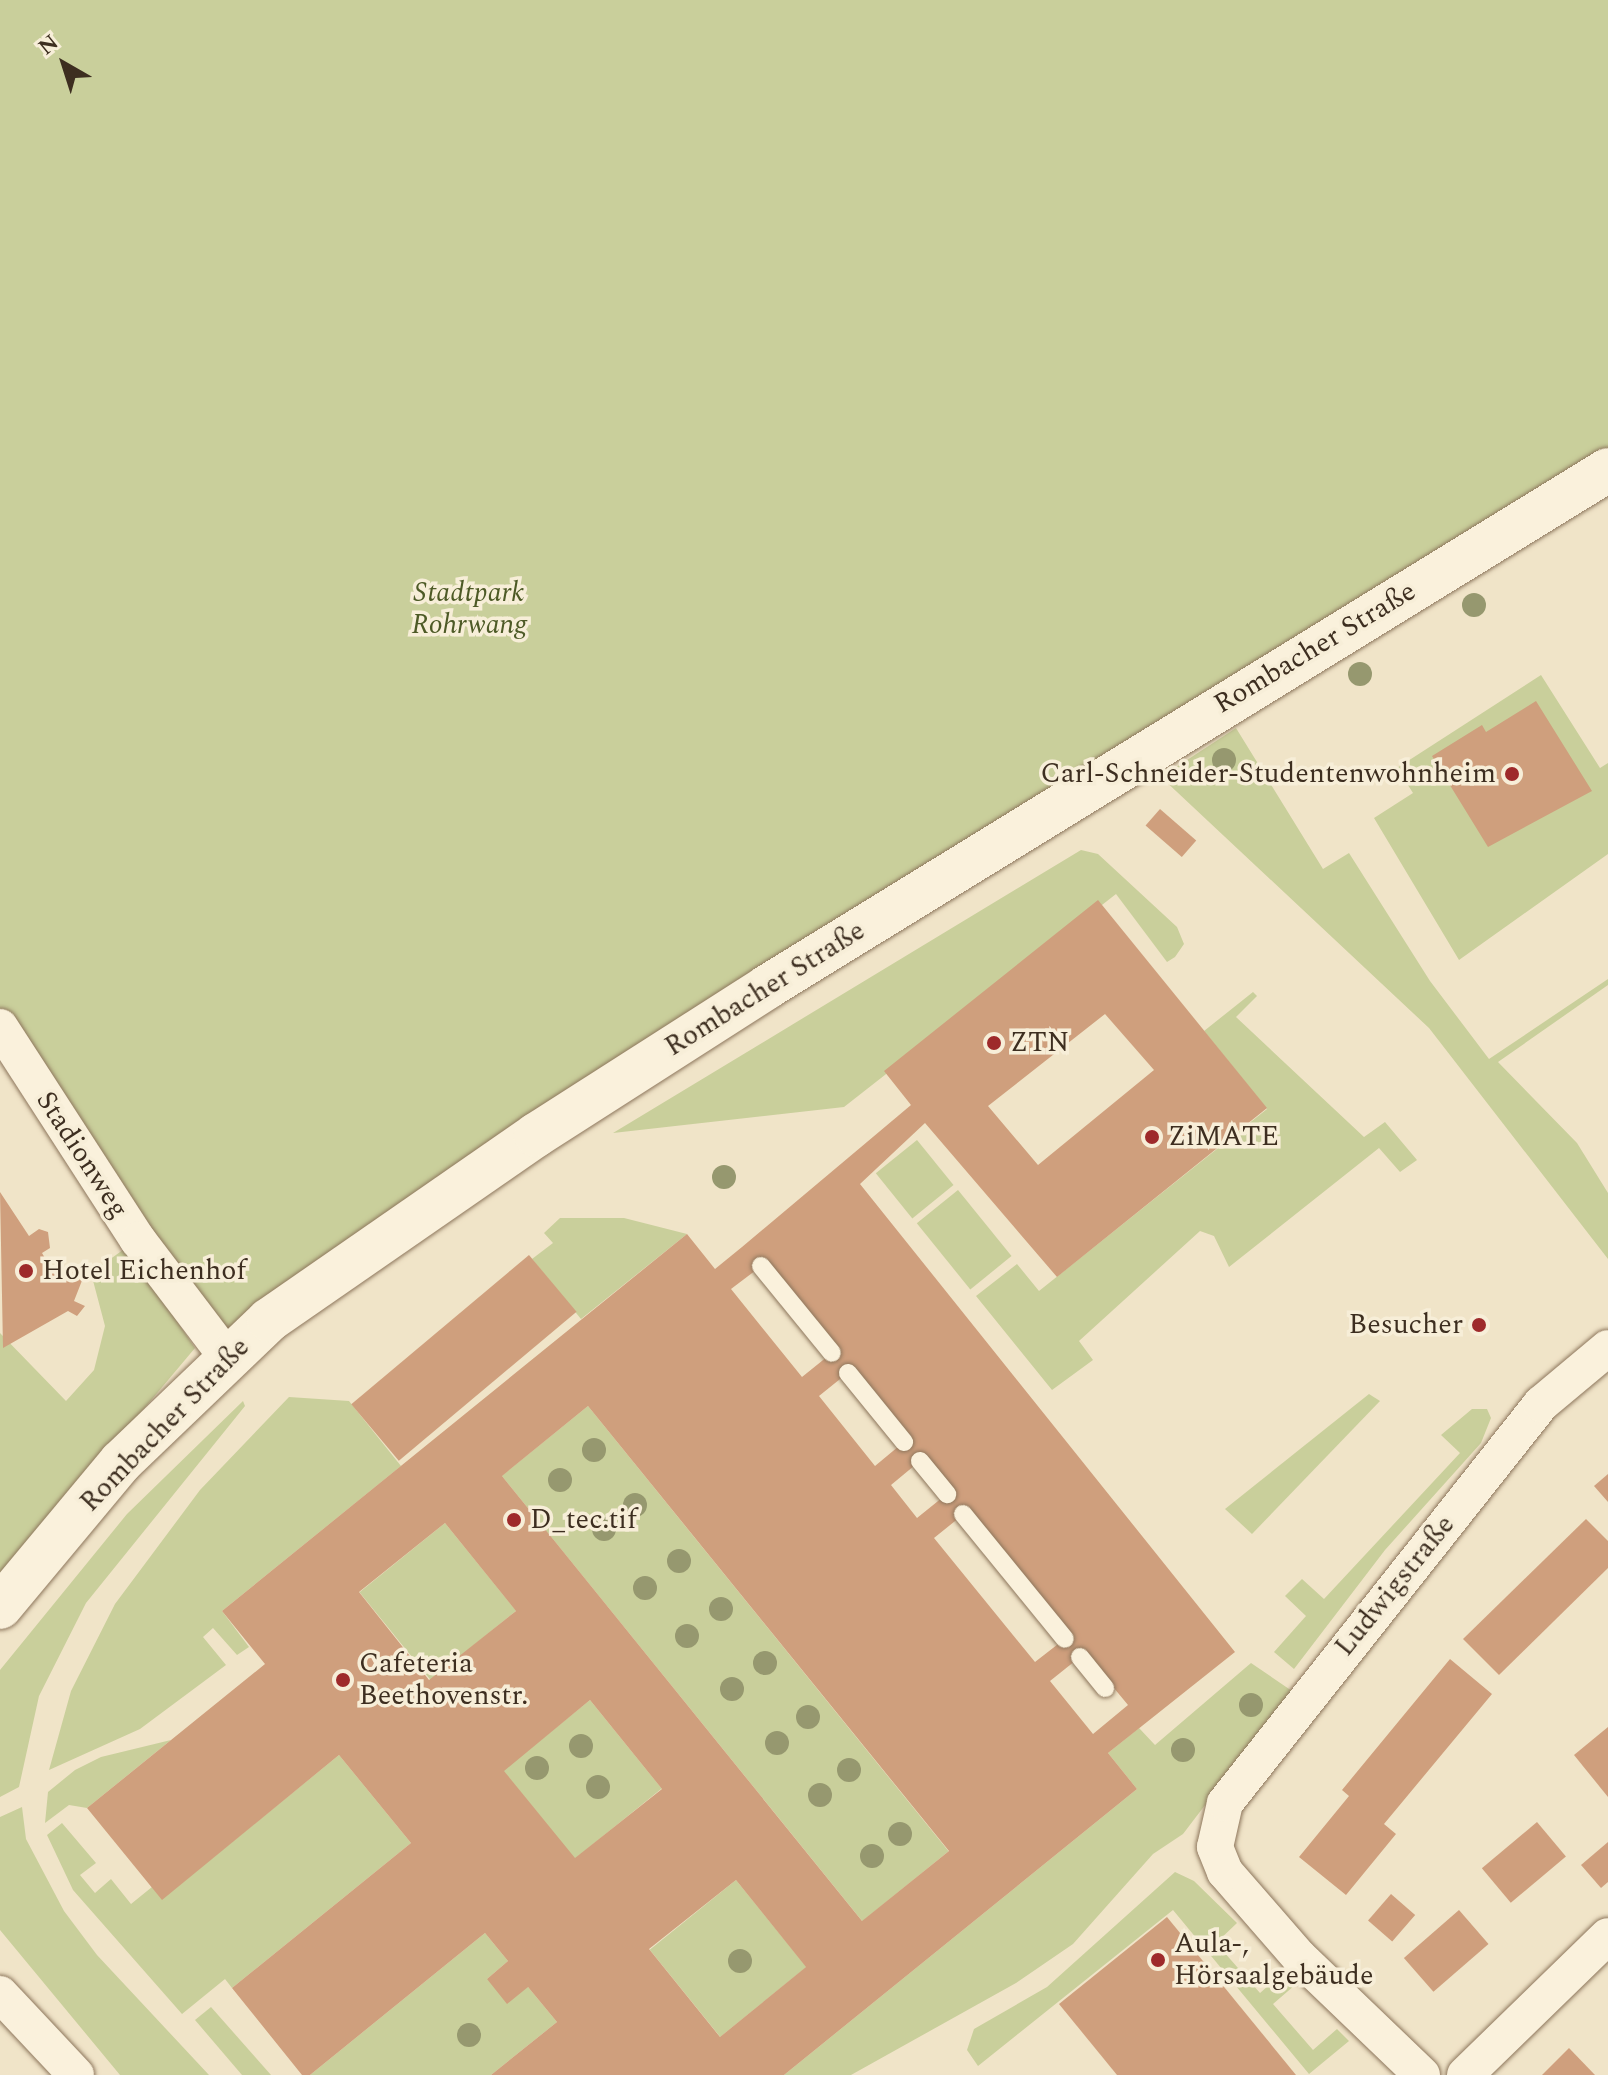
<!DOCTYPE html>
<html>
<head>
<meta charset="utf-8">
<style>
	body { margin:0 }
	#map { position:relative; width:1608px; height:2075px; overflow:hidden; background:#f0e4c8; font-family:Spectral,serif }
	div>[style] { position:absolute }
	.green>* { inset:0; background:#c9cf9b; transform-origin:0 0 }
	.building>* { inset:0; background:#cf9f7d; transform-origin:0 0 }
	.roads { filter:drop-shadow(0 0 2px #8d765c) drop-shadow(0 0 2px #8d765c) }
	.service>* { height:18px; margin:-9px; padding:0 9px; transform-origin:9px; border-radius:9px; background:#faf1dc }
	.minor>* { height:36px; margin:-18px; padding:0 18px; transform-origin:18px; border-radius:18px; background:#faf1dc }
	.secondary>* { height:44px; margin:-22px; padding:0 22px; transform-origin:22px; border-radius:22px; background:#faf1dc }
	.trees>* { width:24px; height:24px; margin:-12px; border-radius:50%; background:#96986f }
	.dots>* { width:22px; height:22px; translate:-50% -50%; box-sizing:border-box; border:4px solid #f7eed8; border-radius:50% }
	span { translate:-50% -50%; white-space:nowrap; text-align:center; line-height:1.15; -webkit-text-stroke:7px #f7eed8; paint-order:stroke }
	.park-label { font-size:28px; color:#4d5a26; font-style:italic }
	.street-label { font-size:28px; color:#3d2e20 }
	.poi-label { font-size:28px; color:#3d2e20 }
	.right { translate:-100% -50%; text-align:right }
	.left { translate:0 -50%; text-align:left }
	.north { position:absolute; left:24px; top:24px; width:80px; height:80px; -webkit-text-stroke:6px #f7eed8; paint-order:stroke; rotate:321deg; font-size:22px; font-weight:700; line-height:32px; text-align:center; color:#3d2e20 }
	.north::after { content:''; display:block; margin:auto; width:28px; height:36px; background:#3d2e20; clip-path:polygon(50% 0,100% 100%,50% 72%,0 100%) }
</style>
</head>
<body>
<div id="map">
	<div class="green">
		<div style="clip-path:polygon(0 0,1608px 0,1608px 456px,226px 1339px,0 1015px)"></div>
		<div style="clip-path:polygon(1541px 675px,1600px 768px,1608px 763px,1608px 854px,1459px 960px,1374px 818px,1413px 793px,1397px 768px)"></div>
		<div style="clip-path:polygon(1236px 728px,1323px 869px,1349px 853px,1430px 981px,1489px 1059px,1608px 979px,1608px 985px,1498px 1062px,1577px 1143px,1608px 1193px,1608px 1259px,1429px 1028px,1161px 777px)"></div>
		<div style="clip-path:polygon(1081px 850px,1098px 854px,1177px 927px,1184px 944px,1175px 957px,1167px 962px,1116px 894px,844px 1107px,613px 1133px)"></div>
		<div style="clip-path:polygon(1253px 992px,1257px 996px,1236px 1017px,1364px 1137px,1385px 1122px,1417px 1160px,1400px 1172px,1379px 1148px,1229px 1267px,1214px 1236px,1200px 1231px,1079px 1341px,1093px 1360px,1052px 1390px,976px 1296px,1017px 1264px,1039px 1291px,1267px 1109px,1204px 1031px)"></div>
		<div style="left:917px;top:1140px;width:58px;height:53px;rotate:51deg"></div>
		<div style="left:958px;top:1190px;width:85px;height:53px;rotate:51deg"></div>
		<div style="clip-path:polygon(560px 1218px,624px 1218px,687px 1234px,581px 1319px,532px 1259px,553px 1243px,544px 1233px)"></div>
		<div style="clip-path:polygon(127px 1247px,195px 1348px,0 1580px,0 1333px,66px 1401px,94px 1370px,105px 1326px,91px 1273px)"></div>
		<div style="clip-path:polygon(1369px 1394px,1380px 1401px,1252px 1534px,1225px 1509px)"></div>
		<div style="clip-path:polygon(289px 1397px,349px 1401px,401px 1466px,222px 1611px,249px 1647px,237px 1655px,213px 1628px,203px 1637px,226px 1665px,140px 1729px,49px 1770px,71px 1691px,115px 1604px,200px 1490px)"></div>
		<div style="clip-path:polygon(243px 1401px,245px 1406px,86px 1603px,39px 1696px,19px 1787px,0 1797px,0 1670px,127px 1514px)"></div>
		<div style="left:588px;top:1406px;width:573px;height:111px;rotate:51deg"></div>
		<div style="clip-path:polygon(1472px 1409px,1487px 1409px,1491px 1418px,1481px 1443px,1385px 1550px,1294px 1669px,1274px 1652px,1306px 1616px,1285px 1596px,1302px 1579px,1324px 1599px,1460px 1453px,1441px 1435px)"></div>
		<div style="left:445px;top:1523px;width:113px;height:110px;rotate:51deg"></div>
		<div style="clip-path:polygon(1251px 1663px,1292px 1691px,1183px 1834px,1153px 1854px,1073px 1944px,1016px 1983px,851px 2075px,784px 2075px,1137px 1789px,1108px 1753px,1139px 1728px,1155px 1745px)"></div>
		<div style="left:590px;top:1700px;width:114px;height:112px;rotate:51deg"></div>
		<div style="clip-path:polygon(171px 1740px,87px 1808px,69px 1805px,45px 1823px,48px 1792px,75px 1770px,101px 1757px)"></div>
		<div style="clip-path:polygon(339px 1755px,411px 1843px,232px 1988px,225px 1979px,182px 2014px,73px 1890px,47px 1835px,62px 1823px,96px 1863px,80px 1875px,95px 1893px,111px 1879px,131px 1904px,152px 1887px,162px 1899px)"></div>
		<div style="clip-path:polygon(22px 1807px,26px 1839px,64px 1911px,97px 1955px,209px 2075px,120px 2075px,0 1930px,0 1817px)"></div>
		<div style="clip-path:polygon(1175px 1872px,1194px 1881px,1237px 1923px,1216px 1943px,1260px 1993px,1283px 1973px,1295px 1985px,1273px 2004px,1313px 2050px,1337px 2029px,1349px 2041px,1309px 2074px,1173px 1910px,978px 2066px,967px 2050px,974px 2029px,1047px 1987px)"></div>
		<div style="left:736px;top:1880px;width:112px;height:111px;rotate:51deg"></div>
		<div style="clip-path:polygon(485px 1933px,508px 1961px,487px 1979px,528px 1987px,557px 2022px,491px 2075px,310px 2075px)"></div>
		<div style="clip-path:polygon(211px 2007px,271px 2075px,242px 2075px,195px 2020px)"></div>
	</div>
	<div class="building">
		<div style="clip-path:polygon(1536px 701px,1592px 791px,1488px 847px,1432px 756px,1482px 725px,1486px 732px)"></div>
		<div style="left:1160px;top:809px;width:48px;height:22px;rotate:41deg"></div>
		<div style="clip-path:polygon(evenodd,1098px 900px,1267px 1108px,1057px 1277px,925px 1123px,860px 1184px,1235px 1652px,1108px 1753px,1137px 1789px,784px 2075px,491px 2075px,557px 2022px,528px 1987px,507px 2004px,487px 1979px,508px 1961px,485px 1933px,310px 2075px,302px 2075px,232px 1988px,411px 1843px,339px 1755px,162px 1900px,87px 1808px,265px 1664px,222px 1611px,687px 1234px,715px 1269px,742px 1247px,911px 1105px,884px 1071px,1098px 900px,1105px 1014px,1154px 1070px,1038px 1165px,988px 1106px,1105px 1014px,1098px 900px,768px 1261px,838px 1348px,802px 1377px,731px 1289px,768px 1261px,1098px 900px,855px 1367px,911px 1436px,875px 1466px,819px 1396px,855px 1367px,1098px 900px,588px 1406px,949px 1851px,862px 1921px,502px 1476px,588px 1406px,1098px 900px,926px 1456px,953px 1489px,917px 1518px,891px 1485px,926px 1456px,1098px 900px,970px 1509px,1071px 1634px,1035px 1662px,934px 1538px,970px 1509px,1098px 900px,445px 1523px,516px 1611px,429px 1680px,359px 1592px,445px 1523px,1098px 900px,1085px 1653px,1128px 1705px,1093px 1734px,1050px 1681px,1085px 1653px,1098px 900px,590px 1700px,662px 1789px,575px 1858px,504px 1771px,590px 1700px,1098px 900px,736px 1880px,806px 1967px,720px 2037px,649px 1949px,736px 1880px)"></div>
		<div style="clip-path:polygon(0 1192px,29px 1236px,39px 1229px,48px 1232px,50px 1248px,42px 1253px,56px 1277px,72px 1265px,83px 1278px,74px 1301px,85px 1306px,77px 1316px,68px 1311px,3px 1348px)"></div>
		<div style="left:529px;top:1255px;width:74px;height:232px;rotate:50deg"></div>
		<div style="clip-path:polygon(1608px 1474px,1608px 1502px,1594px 1486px)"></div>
		<div style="clip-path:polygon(1586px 1519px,1608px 1541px,1608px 1568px,1499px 1675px,1463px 1639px)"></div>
		<div style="clip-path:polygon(1450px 1659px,1492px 1694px,1384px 1824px,1396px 1834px,1346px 1895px,1299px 1857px,1349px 1796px,1342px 1790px)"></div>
		<div style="clip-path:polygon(1608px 1727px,1608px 1797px,1574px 1755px)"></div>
		<div style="left:1537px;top:1822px;width:45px;height:72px;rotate:50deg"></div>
		<div style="clip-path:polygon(1608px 1842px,1608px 1882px,1601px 1888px,1581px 1865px)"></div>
		<div style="left:1391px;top:1894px;width:32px;height:35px;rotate:41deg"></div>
		<div style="left:1459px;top:1910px;width:45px;height:73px;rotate:49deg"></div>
		<div style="clip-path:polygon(1167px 1917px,1296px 2075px,1117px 2075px,1059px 2004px)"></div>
		<div style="clip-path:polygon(1569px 2048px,1595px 2075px,1542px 2075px)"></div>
	</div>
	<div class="roads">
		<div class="service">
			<div style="left:761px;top:1266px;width:112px;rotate:50.8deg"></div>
			<div style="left:848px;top:1373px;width:89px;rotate:50.9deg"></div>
			<div style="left:920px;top:1461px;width:43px;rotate:50.7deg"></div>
			<div style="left:963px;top:1514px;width:161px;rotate:50.8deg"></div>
			<div style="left:1080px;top:1657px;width:40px;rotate:51deg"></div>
		</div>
		<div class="minor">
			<div style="left:0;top:1027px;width:254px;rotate:57.1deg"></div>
			<div style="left:138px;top:1240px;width:146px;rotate:52.8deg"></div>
			<div style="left:0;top:1994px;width:111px;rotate:46.8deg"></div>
			<div style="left:1422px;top:2075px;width:170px;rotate:-136.2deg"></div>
			<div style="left:1299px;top:1957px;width:113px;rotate:-131deg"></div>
			<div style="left:1225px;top:1872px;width:27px;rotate:-112deg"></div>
			<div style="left:1215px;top:1847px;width:45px;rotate:-77.2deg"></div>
			<div style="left:1225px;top:1803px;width:509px;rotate:-51.62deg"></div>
			<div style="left:1541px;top:1404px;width:87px;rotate:-39.9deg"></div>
			<div style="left:1465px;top:2075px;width:199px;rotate:-44.2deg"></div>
		</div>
		<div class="secondary">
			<div style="left:0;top:1607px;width:189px;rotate:-50.2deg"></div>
			<div style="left:121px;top:1462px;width:205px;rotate:-43.8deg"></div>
			<div style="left:269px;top:1320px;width:325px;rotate:-34.7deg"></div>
			<div style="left:536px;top:1135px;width:274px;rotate:-32.6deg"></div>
			<div style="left:767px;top:987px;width:987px;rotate:-31.58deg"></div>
		</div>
	</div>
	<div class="trees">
		<div style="left:1474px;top:605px"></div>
		<div style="left:1360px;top:674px"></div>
		<div style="left:1224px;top:760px"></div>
		<div style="left:724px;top:1177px"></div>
		<div style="left:594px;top:1450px"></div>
		<div style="left:560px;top:1480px"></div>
		<div style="left:635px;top:1505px"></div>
		<div style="left:604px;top:1529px"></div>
		<div style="left:679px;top:1561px"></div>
		<div style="left:645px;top:1588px"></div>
		<div style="left:721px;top:1609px"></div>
		<div style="left:687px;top:1636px"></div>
		<div style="left:765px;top:1663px"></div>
		<div style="left:732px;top:1689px"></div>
		<div style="left:1251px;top:1705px"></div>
		<div style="left:808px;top:1717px"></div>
		<div style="left:777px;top:1743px"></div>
		<div style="left:581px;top:1746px"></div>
		<div style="left:1183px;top:1750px"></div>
		<div style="left:537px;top:1768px"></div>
		<div style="left:849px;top:1770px"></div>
		<div style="left:598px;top:1787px"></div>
		<div style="left:820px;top:1795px"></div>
		<div style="left:900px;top:1834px"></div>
		<div style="left:872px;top:1856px"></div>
		<div style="left:740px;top:1961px"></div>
		<div style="left:469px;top:2035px"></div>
	</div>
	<div class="dots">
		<div style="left:1512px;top:774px;background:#9e2a2b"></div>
		<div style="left:994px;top:1043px;background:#9e2a2b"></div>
		<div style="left:1152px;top:1137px;background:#9e2a2b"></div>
		<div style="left:26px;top:1271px;background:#9e2a2b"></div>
		<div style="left:1479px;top:1325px;background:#9e2a2b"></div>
		<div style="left:514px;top:1520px;background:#9e2a2b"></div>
		<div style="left:343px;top:1680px;background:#9e2a2b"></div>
		<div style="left:1158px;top:1960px;background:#9e2a2b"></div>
	</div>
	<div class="park-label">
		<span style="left:469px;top:609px">Stadtpark<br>Rohrwang</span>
	</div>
	<div class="street-label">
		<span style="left:1315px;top:648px;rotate:-31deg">Rombacher Straße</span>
		<span style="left:765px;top:989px;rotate:-32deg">Rombacher Straße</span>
		<span style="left:82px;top:1155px;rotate:57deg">Stadionweg</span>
		<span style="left:165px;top:1425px;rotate:-46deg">Rombacher Straße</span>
		<span style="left:1395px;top:1586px;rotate:-51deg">Ludwigstraße</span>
	</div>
	<div class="poi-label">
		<span class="right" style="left:1496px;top:774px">Carl-Schneider-Studentenwohnheim</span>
		<span class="left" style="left:1010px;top:1043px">ZTN</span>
		<span class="left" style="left:1168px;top:1137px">ZiMATE</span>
		<span class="left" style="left:42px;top:1271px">Hotel Eichenhof</span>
		<span class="right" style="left:1463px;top:1325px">Besucher</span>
		<span class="left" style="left:530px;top:1520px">D_tec.tif</span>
		<span class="left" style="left:359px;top:1680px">Cafeteria<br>Beethovenstr.</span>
		<span class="left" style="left:1174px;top:1960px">Aula-,<br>Hörsaalgebäude</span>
	</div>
	<div class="north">N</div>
</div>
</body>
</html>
